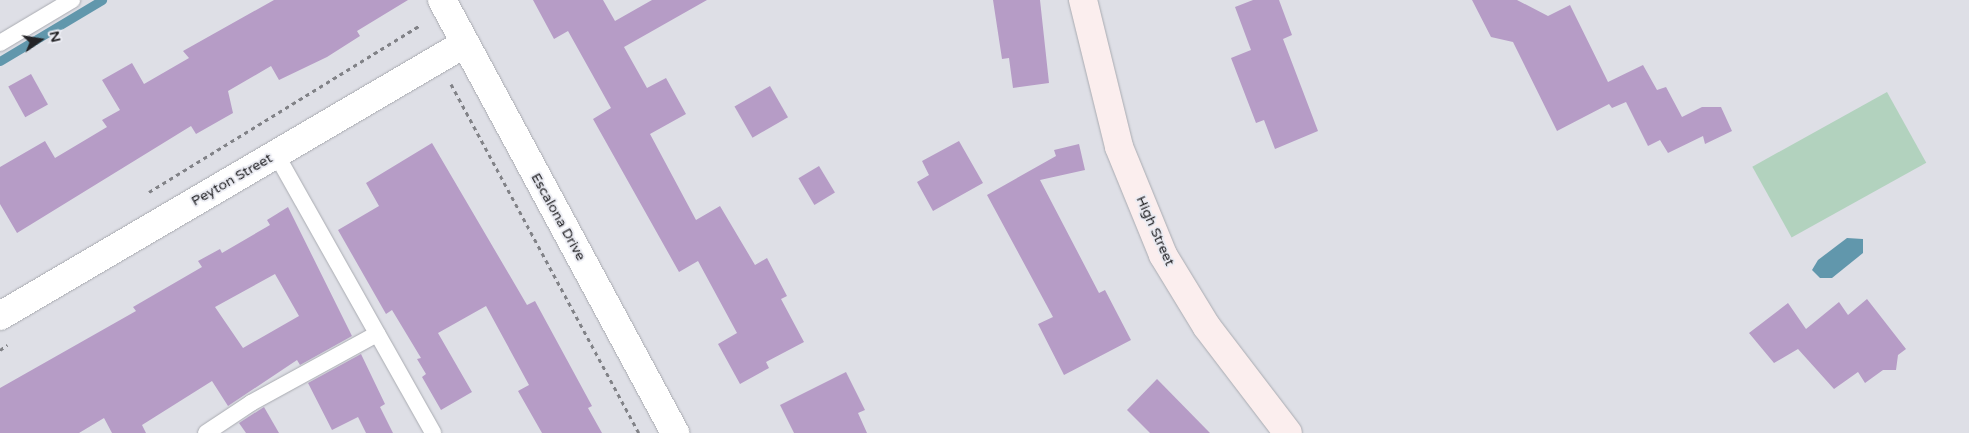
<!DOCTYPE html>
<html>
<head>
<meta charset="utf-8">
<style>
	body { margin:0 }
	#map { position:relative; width:1969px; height:433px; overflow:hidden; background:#dedfe6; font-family:"Varela Round",sans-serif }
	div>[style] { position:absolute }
	.green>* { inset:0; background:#b2d2be; transform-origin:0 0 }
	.water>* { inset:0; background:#6197ac }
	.stream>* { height:9px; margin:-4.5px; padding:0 4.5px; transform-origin:4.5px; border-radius:4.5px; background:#6197ac }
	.building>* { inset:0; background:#b69cc6; transform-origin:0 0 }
	.path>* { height:3px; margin-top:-1.5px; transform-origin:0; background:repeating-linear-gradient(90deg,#818287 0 4px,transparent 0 8px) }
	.roads { filter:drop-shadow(0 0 1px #a9abb1) drop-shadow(0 0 1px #a9abb1) }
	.service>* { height:16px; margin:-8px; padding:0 8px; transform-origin:8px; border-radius:8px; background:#fff }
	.minor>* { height:28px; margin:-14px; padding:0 14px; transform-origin:14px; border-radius:14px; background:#fff }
	.tertiary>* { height:28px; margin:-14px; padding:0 14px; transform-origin:14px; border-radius:14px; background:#fff }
	.secondary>* { height:28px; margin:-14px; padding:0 14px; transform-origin:14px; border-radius:14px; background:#fbeeee }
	span { translate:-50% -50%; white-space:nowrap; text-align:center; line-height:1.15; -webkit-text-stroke:4px #ebecf3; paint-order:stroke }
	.street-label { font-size:14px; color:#242427 }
	.north { position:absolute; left:15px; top:15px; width:50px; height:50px; -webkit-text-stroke:4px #ebecf3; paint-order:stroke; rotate:77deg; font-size:14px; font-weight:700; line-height:20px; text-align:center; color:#242427 }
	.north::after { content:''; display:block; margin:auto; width:18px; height:22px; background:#242427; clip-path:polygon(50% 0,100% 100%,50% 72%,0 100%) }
</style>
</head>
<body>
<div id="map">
	<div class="green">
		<div style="left:1887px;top:92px;width:81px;height:154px;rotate:61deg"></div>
	</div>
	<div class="water">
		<div style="clip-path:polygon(1847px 238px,1863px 239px,1863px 253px,1832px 278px,1820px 278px,1812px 270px,1818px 260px)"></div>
	</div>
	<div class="stream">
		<div style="left:0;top:61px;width:119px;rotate:-30.9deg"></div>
	</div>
	<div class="building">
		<div style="clip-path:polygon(274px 0,408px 0,357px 31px,360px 36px,327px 57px,279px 80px,271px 66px,228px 91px,233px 113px,196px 134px,191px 126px,17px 233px,0 204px,0 167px,45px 141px,55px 158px,107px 127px,102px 120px,120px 110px,102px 80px,132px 63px,144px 84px,189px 58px,183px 51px)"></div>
		<div style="clip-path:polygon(533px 0,603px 0,615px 21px,652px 0,707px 0,624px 47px,647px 88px,666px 78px,686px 114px,650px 134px,696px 220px,720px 206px,755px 265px,767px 258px,787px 296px,781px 299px,804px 342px,766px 362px,769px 368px,740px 384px,718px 344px,737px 333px,698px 261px,679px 272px,593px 119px,611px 108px,568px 31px,554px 39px)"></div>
		<div style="clip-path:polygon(993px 0,1040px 0,1049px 83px,1013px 88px,1009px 58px,1002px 59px)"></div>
		<div style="clip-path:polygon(1253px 0,1279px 0,1292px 35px,1283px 39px,1318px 131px,1275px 149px,1264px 120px,1256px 123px,1231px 58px,1251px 50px,1235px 7px)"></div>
		<div style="clip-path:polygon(1472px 0,1517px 0,1548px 16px,1570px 5px,1608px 82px,1643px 65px,1657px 90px,1666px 87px,1682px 117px,1702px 107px,1721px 107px,1732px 131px,1705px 144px,1703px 136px,1668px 153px,1660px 140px,1648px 146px,1626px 102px,1612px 108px,1609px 104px,1557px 131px,1513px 42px,1491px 37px)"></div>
		<div style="left:31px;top:74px;width:35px;height:26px;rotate:61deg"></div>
		<div style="left:770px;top:86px;width:36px;height:41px;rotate:60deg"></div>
		<div style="clip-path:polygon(959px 141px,983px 183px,933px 211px,917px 182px,929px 175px,922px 161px)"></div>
		<div style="clip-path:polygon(432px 143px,527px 305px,535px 301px,592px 406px,588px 408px,602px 433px,542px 433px,518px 391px,529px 385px,486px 306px,438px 333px,472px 392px,441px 410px,422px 377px,426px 374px,417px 359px,421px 358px,392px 310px,386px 314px,338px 230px,379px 206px,366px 183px)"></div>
		<div style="clip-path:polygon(1079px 144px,1085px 170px,1040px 180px,1099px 293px,1105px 290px,1131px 340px,1064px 375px,1038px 324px,1053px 317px,987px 195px,1056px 156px,1054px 150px)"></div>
		<div style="left:819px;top:166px;width:31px;height:24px;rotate:59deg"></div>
		<div style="clip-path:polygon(evenodd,288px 207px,352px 336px,300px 365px,297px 360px,228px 406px,212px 381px,142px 425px,146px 433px,112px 433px,104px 418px,79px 433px,0 433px,0 388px,136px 311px,133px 307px,202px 267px,198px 261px,220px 249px,222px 253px,270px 225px,267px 220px,288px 207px,275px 274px,299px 316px,243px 348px,215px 307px,275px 274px)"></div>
		<div style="clip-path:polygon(1867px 299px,1906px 349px,1898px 355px,1896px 370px,1883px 370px,1865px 383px,1858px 372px,1834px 389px,1798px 349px,1774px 363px,1749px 333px,1788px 303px,1806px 329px,1839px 302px,1848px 315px)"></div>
		<div style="clip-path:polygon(361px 354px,385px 404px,380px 407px,393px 433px,366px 433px,358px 417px,332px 430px,308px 383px)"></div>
		<div style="clip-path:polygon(846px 372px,865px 410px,858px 413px,867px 433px,794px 433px,780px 405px)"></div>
		<div style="clip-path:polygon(1157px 379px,1210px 433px,1150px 433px,1127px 410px)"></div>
		<div style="clip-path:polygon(264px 407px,279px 433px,246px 433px,239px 423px)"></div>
	</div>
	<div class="path">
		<div style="left:451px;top:84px;width:396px;rotate:61.7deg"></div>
		<div style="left:149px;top:192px;width:318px;rotate:-31.6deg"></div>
		<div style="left:0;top:350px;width:9px;rotate:-36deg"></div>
	</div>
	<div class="roads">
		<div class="service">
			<div style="left:0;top:43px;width:84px;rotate:-30.8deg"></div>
			<div style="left:276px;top:154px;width:320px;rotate:60.6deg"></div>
			<div style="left:206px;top:433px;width:54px;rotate:-33.7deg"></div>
			<div style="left:251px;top:403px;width:144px;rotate:-28.7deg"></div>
		</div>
		<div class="minor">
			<div style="left:0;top:316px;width:538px;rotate:-30.38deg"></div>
		</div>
		<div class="tertiary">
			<div style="left:442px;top:0;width:492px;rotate:61.7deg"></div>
		</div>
		<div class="secondary">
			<div style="left:1083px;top:0;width:151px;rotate:76.2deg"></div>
			<div style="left:1119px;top:147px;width:117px;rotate:67.8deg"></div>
			<div style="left:1163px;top:255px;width:84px;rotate:58.6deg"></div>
			<div style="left:1207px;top:327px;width:133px;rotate:52.6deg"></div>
		</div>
	</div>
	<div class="street-label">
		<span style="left:232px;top:180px;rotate:-30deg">Peyton Street</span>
		<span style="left:558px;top:217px;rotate:61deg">Escalona Drive</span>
		<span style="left:1155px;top:231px;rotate:66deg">High Street</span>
	</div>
	<div class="north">N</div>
</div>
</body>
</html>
